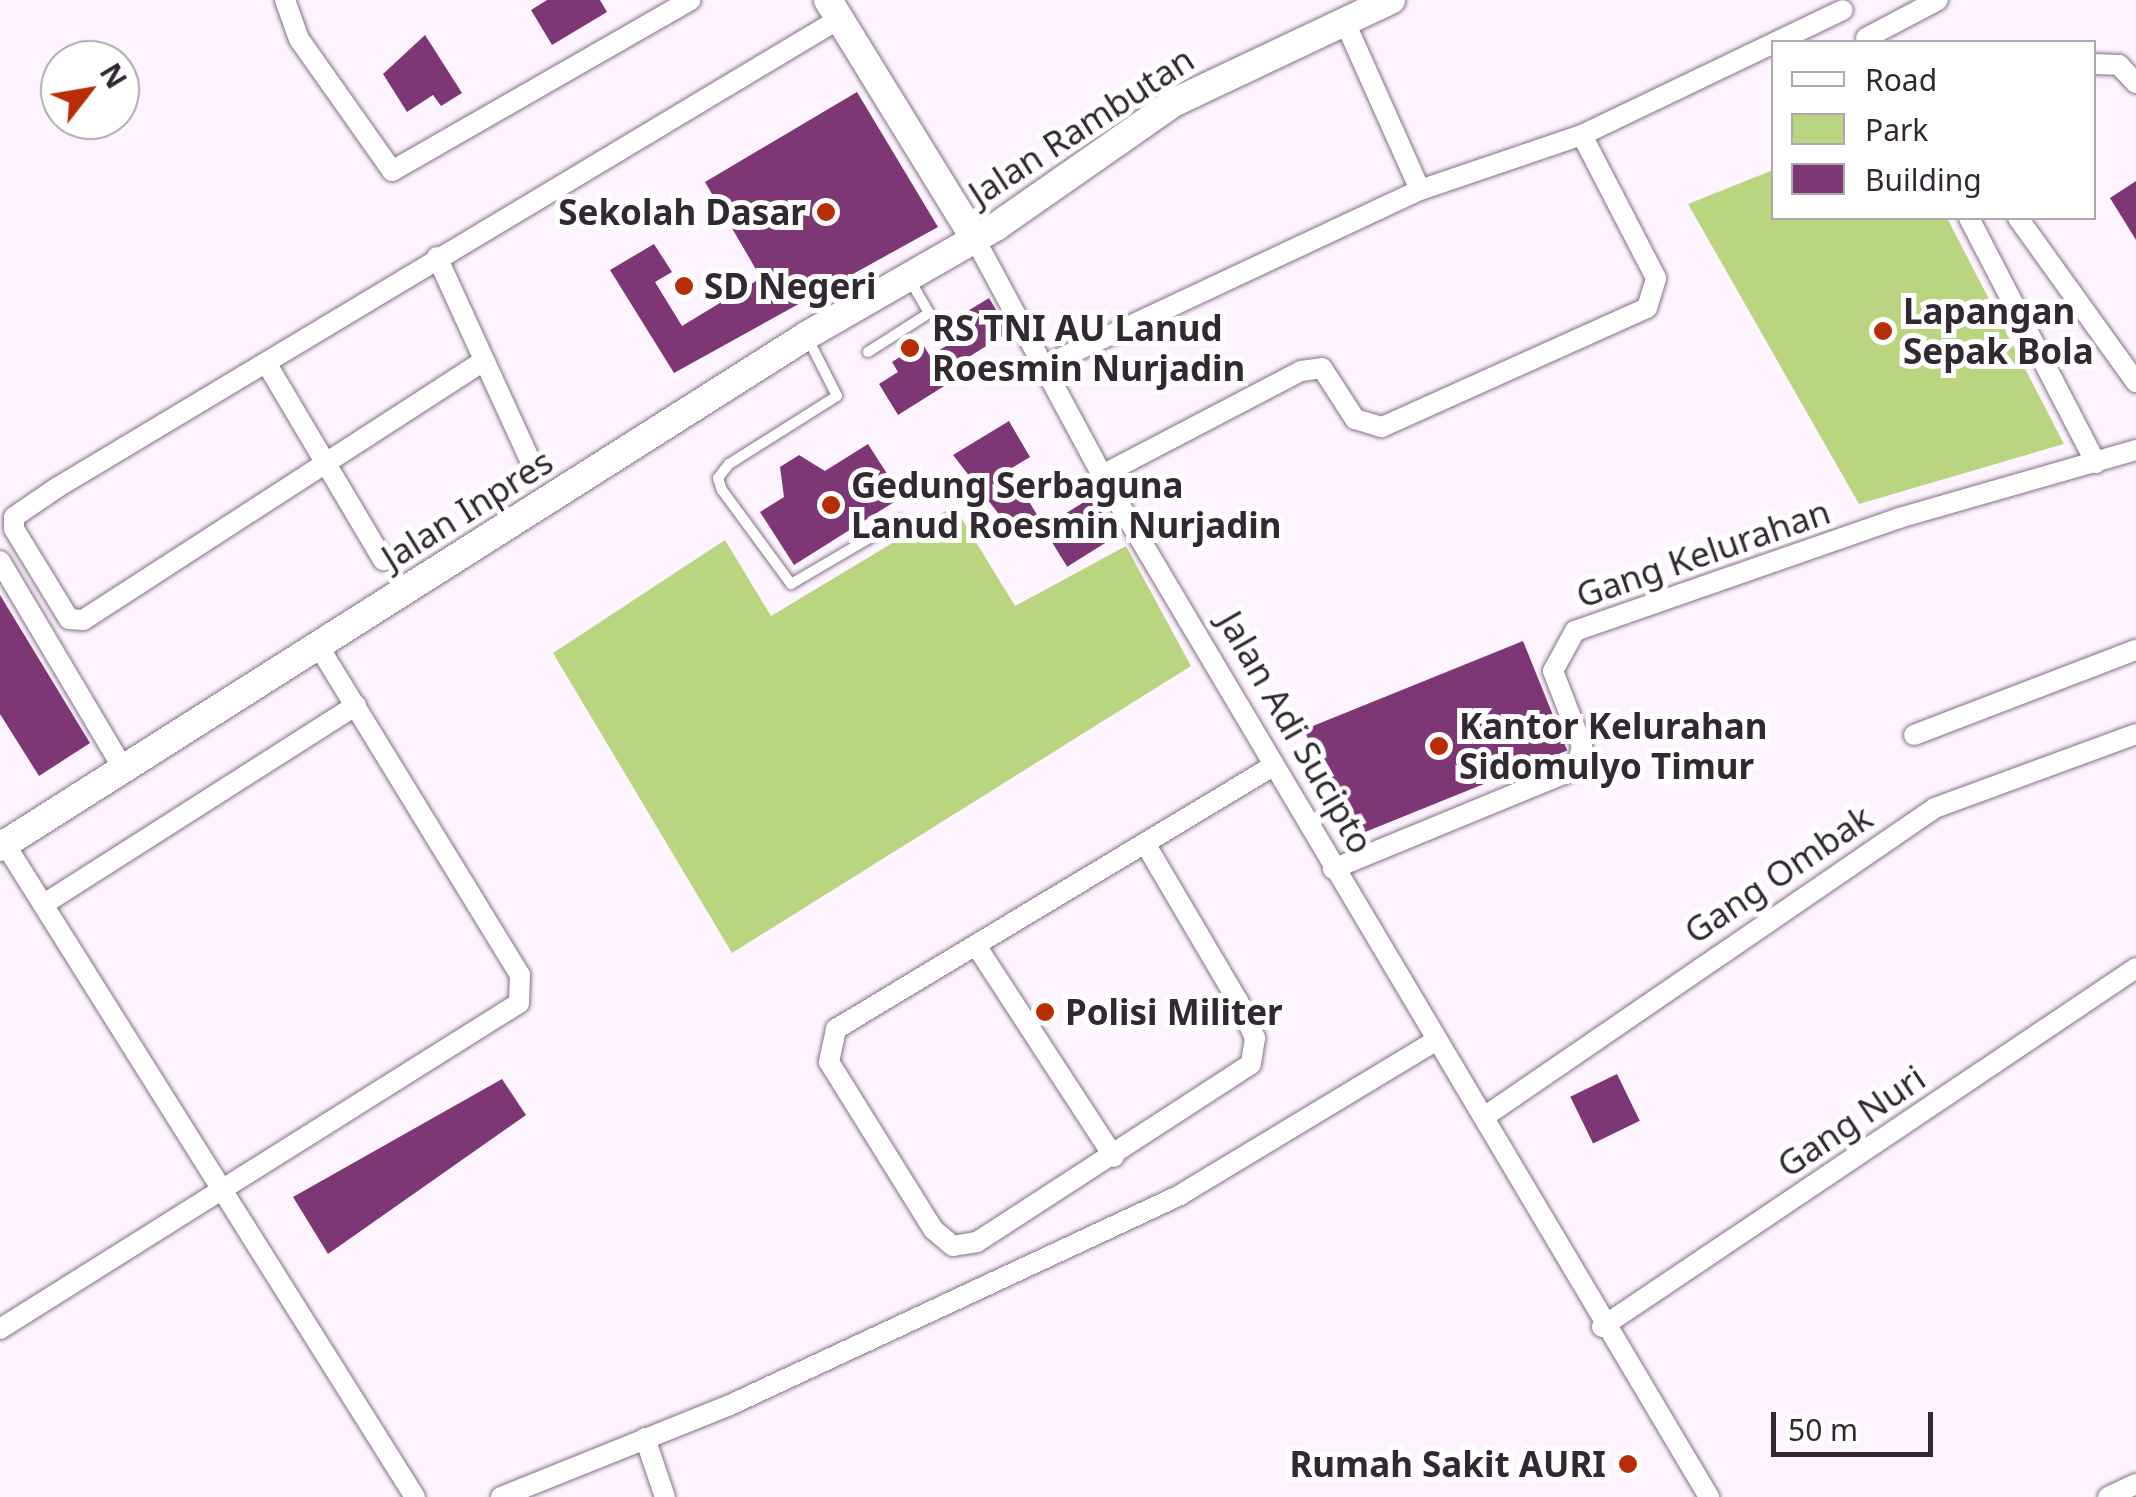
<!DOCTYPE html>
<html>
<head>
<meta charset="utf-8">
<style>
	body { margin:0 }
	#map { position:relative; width:2136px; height:1497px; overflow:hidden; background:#fef4ff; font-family:"Noto Sans",sans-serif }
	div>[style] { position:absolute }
	.green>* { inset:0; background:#bad580 }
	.building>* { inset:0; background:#7e3775; transform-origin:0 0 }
	.roads { filter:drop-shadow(0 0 2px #846f86) drop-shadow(0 0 2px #846f86) }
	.service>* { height:10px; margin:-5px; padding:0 5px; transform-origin:5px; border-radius:5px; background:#fff }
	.minor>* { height:20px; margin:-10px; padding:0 10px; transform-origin:10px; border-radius:10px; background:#fff }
	.secondary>* { height:28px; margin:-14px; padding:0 14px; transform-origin:14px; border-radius:14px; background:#fff }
	.dots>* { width:28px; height:28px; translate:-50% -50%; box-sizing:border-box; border:5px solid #fff; border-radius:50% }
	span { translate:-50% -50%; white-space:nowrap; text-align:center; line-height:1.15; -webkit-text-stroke:10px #fff; paint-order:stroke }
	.street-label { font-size:35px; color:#312832 }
	.poi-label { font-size:35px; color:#312832; font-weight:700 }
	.right { translate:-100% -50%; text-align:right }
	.left { translate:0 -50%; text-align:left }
	.legend { position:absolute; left:1771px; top:40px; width:325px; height:180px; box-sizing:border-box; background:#fff; border:2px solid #ada9ad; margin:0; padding:12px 18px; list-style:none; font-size:30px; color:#312832 }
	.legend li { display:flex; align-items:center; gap:20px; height:50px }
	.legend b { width:50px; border:2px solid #ada9ad }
	.north { position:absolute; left:40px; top:40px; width:100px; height:100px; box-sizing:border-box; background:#fff; border:2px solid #ada9ad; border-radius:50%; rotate:59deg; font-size:28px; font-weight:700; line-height:40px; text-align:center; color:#312832 }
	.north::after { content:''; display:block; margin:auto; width:35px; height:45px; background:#b72d06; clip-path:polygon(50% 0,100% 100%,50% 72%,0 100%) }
	.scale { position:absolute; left:1771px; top:1412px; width:162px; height:45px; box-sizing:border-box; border:5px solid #312832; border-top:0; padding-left:12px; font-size:30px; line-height:35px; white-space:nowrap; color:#312832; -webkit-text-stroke:8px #fff; paint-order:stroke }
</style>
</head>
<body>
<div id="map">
	<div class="green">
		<div style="clip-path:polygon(1773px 170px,1774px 218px,1947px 218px,2064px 444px,1859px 504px,1688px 204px)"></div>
		<div style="clip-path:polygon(954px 506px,1015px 606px,1126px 546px,1191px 666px,732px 953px,553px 653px,725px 540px,771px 616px)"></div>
	</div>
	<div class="building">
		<div style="clip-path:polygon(547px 0,600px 0,607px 12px,552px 45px,531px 10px)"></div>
		<div style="clip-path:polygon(425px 35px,462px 93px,441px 106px,433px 95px,407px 112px,383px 74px)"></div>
		<div style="clip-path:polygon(857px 92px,938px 227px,674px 373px,610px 270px,654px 244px,672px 272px,655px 282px,682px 326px,761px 278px,705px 182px)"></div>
		<div style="clip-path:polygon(2136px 181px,2136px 240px,2110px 198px)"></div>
		<div style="clip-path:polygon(989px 298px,1009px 332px,967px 358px,973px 368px,898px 415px,879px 384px,898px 372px,892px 362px,922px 343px,930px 356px,975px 328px,966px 312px)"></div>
		<div style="clip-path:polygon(1009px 421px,1030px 457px,1010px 469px,1040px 520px,1015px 535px,953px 455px)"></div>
		<div style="clip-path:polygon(868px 444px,902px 497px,794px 565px,760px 512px,784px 497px,780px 467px,799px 455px,825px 471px)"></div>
		<div style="left:1092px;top:497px;width:46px;height:58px;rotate:58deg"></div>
		<div style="clip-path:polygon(0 595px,90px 743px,39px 776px,0 714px)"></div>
		<div style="left:1523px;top:641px;width:118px;height:236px;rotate:68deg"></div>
		<div style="left:1617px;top:1074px;width:52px;height:52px;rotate:64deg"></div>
		<div style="clip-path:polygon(502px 1079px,526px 1115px,328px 1254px,293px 1197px)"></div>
	</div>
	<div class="roads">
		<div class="service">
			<div style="left:807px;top:337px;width:66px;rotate:63deg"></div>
			<div style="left:837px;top:396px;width:128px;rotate:147.8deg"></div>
			<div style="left:729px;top:464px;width:18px;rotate:128deg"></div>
			<div style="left:718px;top:478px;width:13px;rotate:72deg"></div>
			<div style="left:722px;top:490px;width:117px;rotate:53.7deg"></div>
			<div style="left:791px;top:584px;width:126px;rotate:-30.4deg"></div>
			<div style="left:868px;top:352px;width:72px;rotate:-32.6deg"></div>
			<div style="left:929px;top:313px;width:39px;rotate:-120deg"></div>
		</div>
		<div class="minor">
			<div style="left:285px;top:0;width:41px;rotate:70.3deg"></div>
			<div style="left:299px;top:39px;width:161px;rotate:54.8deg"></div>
			<div style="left:392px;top:171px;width:344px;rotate:-29.8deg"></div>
			<div style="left:1344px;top:20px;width:186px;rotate:65.9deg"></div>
			<div style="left:1866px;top:38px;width:81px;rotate:-27.8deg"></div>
			<div style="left:2094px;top:64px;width:25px;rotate:2deg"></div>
			<div style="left:2119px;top:65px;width:25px;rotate:47deg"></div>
			<div style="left:1969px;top:218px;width:276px;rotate:62.6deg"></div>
			<div style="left:2018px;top:218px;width:202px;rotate:54.3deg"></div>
			<div style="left:975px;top:239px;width:268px;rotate:61.7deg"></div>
			<div style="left:1102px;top:475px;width:1189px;rotate:59.29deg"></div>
			<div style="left:437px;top:257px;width:231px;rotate:65.4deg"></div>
			<div style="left:482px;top:362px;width:475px;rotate:147.1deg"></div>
			<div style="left:83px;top:620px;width:14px;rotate:-176deg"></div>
			<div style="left:69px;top:619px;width:105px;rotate:-121.4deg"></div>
			<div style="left:14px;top:529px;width:12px;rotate:-90deg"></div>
			<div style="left:14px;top:517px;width:53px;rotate:-34.3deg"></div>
			<div style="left:58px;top:487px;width:910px;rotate:-30.93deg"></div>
			<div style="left:268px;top:366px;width:226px;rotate:59.3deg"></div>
			<div style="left:1044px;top:366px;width:415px;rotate:-25.1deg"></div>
			<div style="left:1420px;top:190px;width:171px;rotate:-18.8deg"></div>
			<div style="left:1582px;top:135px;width:289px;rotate:-25.6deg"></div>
			<div style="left:1102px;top:475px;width:225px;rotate:-27.6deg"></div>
			<div style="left:1301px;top:371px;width:21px;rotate:-8deg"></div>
			<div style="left:1322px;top:368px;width:61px;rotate:57.1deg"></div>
			<div style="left:1355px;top:419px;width:28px;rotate:17deg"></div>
			<div style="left:1382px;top:427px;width:290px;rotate:-24.2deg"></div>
			<div style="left:1647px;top:308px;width:31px;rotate:-73deg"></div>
			<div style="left:1656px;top:278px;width:161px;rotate:-117.4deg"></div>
			<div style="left:0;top:561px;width:243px;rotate:59.3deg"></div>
			<div style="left:1914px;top:735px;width:238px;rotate:-21deg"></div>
			<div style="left:5px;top:844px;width:771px;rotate:57.88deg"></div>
			<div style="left:1146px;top:845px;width:181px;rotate:59.5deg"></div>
			<div style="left:1238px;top:1001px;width:41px;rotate:65.3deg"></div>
			<div style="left:1255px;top:1038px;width:26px;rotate:99deg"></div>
			<div style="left:1251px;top:1064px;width:327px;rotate:147deg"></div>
			<div style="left:977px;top:1242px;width:24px;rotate:171deg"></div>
			<div style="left:953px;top:1246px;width:26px;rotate:-140deg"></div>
			<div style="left:933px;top:1229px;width:197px;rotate:-121.9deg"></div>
			<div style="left:829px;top:1062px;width:34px;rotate:-78deg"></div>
			<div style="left:836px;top:1029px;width:510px;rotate:-31.04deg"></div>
			<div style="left:1333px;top:869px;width:263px;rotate:-22.4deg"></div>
			<div style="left:1576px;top:769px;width:24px;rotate:-75deg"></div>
			<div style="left:1582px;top:746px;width:80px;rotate:-111.1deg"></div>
			<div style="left:1553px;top:671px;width:46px;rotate:-61.2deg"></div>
			<div style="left:1575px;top:631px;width:343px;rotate:-19.2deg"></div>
			<div style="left:1899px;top:518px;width:247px;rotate:-16deg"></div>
			<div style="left:44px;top:904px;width:370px;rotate:-32.5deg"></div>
			<div style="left:979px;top:950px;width:247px;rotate:56.9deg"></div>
			<div style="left:1484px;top:1117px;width:547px;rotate:-34.42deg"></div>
			<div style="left:1935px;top:808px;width:214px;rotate:-20.2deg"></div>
			<div style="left:1602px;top:1327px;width:643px;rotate:-33.91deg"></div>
			<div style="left:0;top:1329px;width:613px;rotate:-32.13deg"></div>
			<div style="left:519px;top:1003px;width:28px;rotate:-88deg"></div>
			<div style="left:520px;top:975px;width:386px;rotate:-121.5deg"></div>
			<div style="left:645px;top:1438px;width:62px;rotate:71.3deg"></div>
			<div style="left:501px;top:1497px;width:247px;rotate:-21.9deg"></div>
			<div style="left:730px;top:1405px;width:497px;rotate:-25deg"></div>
			<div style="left:1180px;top:1195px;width:300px;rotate:-31.1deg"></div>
			<div style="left:2108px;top:1497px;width:31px;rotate:-25deg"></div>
		</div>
		<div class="secondary">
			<div style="left:828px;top:0;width:281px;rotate:58.4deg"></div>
			<div style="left:0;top:847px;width:954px;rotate:-32.37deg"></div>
			<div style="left:806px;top:336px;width:220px;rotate:-29.9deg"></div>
			<div style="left:997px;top:226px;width:217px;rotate:-34.9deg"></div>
			<div style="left:1175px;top:102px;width:239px;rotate:-25.3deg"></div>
		</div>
	</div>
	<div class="dots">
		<div style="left:826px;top:212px;background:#b72d06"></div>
		<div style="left:684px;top:286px;background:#b72d06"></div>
		<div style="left:1883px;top:331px;background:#b72d06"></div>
		<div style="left:910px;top:348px;background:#b72d06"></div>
		<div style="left:831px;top:505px;background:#b72d06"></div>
		<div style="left:1439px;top:746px;background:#b72d06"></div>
		<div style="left:1045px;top:1012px;background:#b72d06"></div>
		<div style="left:1628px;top:1464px;background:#b72d06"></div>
	</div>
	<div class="street-label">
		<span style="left:1081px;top:126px;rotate:-33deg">Jalan Rambutan</span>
		<span style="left:467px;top:509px;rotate:-32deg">Jalan Inpres</span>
		<span style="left:1703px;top:553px;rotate:-19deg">Gang Kelurahan</span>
		<span style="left:1296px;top:732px;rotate:60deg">Jalan Adi Sucipto</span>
		<span style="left:1778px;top:874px;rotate:-34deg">Gang Ombak</span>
		<span style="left:1851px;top:1121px;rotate:-34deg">Gang Nuri</span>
	</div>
	<div class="poi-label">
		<span class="right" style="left:806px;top:212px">Sekolah Dasar</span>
		<span class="left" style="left:704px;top:286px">SD Negeri</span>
		<span class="left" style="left:1903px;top:331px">Lapangan<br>Sepak Bola</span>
		<span class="left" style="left:932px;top:348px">RS TNI AU Lanud<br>Roesmin Nurjadin</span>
		<span class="left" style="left:851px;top:505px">Gedung Serbaguna<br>Lanud Roesmin Nurjadin</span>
		<span class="left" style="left:1459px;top:746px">Kantor Kelurahan<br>Sidomulyo Timur</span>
		<span class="left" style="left:1065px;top:1012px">Polisi Militer</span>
		<span class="right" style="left:1606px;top:1464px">Rumah Sakit AURI</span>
	</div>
	<ul class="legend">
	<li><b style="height:12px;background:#fff"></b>Road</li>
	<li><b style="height:28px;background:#bad580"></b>Park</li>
	<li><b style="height:28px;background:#7e3775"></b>Building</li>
	</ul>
	<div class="north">N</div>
	<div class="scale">50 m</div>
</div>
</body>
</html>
